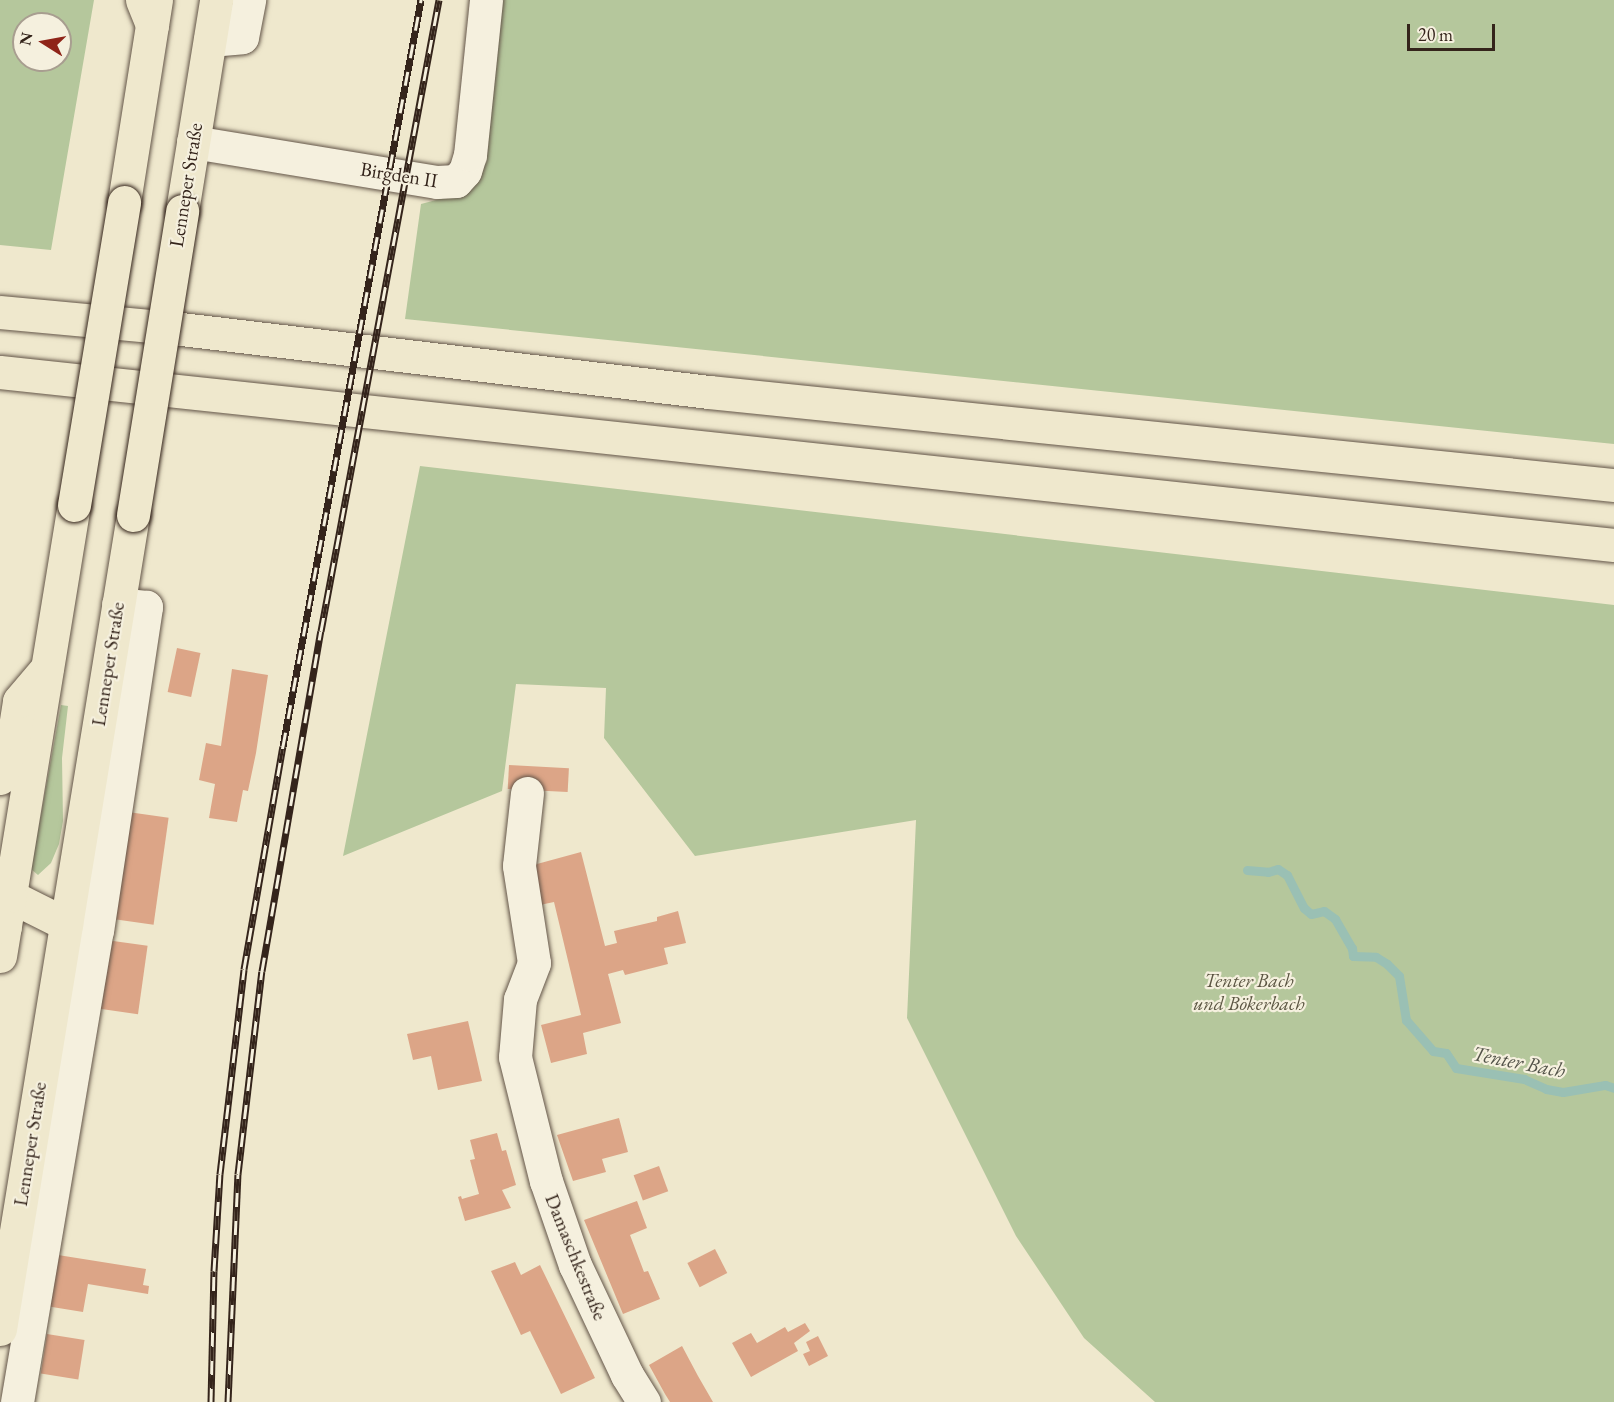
<!DOCTYPE html>
<html>
<head>
<meta charset="utf-8">
<style>
	body { margin:0 }
	#map { position:relative; width:1614px; height:1402px; overflow:hidden; background:#efe8cd; font-family:"EB Garamond",serif }
	div>[style] { position:absolute }
	.green>* { inset:0; background:#b5c79c }
	.stream>* { height:9px; margin:-4.5px; padding:0 4.5px; transform-origin:4.5px; border-radius:4.5px; background:#9ac0b4 }
	.building>* { inset:0; background:#dca587; transform-origin:0 0 }
	.roads { filter:drop-shadow(0 0 2px #635548) drop-shadow(0 0 2px #635548) }
	.minor>* { height:33px; margin:-16.5px; padding:0 16.5px; transform-origin:16.5px; border-radius:16.5px; background:#f5f0de }
	.major>* { height:33px; margin:-16.5px; padding:0 16.5px; transform-origin:16.5px; border-radius:16.5px; background:#efe8cd }
	.highway>* { height:33px; margin:-16.5px; padding:0 16.5px; transform-origin:16.5px; border-radius:16.5px; background:#efe8cd }
	.rail>* { height:7px; margin-top:-3.5px; transform-origin:0; background:repeating-linear-gradient(90deg,#f5f0de 0 14px,#34241b 0 28px); box-sizing:border-box; border-block:2px solid #34241b }
	.bridges { filter:drop-shadow(0 0 2px #34241b) drop-shadow(0 0 2px #34241b) }
	.major-bridge>* { height:33px; margin:-16.5px; padding:0 16.5px; transform-origin:16.5px; border-radius:16.5px; background:#efe8cd }
	span { translate:-50% -50%; white-space:nowrap; text-align:center; line-height:1.15; -webkit-text-stroke:4.5px #f5f0de; paint-order:stroke }
	.street-label { font-size:20px; color:#34241b }
	.park-label { font-size:20px; color:#5b5542; font-style:italic }
	.water-label { font-size:21px; color:#535349; font-style:italic }
	.north { position:absolute; left:12px; top:12px; width:60px; height:60px; box-sizing:border-box; background:#f5f0de; border:2px solid #a89e90; border-radius:50%; rotate:281deg; font-size:16px; font-weight:700; line-height:24px; text-align:center; color:#34241b }
	.north::after { content:''; display:block; margin:auto; width:21px; height:27px; background:#8f2418; clip-path:polygon(50% 0,100% 100%,50% 72%,0 100%) }
	.scale { position:absolute; left:1407px; top:24px; width:88px; height:27px; box-sizing:border-box; border:3px solid #34241b; border-top:0; padding-left:8px; font-size:18px; line-height:21px; white-space:nowrap; color:#34241b; -webkit-text-stroke:4px #f5f0de; paint-order:stroke }
</style>
</head>
<body>
<div id="map">
	<div class="green">
		<div style="clip-path:polygon(evenodd,0 0,94px 0,51px 250px,0 245px,0 0,24px 24px,60px 24px,60px 60px,24px 60px,24px 24px)"></div>
		<div style="clip-path:polygon(493px 0,1614px 0,1614px 444px,405px 319px,421px 204px,470px 191px)"></div>
		<div style="clip-path:polygon(420px 466px,1614px 605px,1614px 1402px,1155px 1402px,1084px 1338px,1016px 1236px,907px 1018px,916px 820px,695px 856px,604px 738px,606px 688px,516px 684px,502px 791px,343px 856px)"></div>
		<div style="clip-path:polygon(61px 705px,68px 706px,62px 758px,63px 821px,59px 844px,51px 863px,38px 875px,31px 869px)"></div>
	</div>
	<div class="stream">
		<div style="left:1247px;top:870px;width:21px;rotate:5deg"></div>
		<div style="left:1268px;top:872px;width:10px;rotate:-17deg"></div>
		<div style="left:1278px;top:869px;width:11px;rotate:34deg"></div>
		<div style="left:1287px;top:875px;width:37px;rotate:63deg"></div>
		<div style="left:1304px;top:908px;width:9px;rotate:41deg"></div>
		<div style="left:1311px;top:914px;width:13px;rotate:-13deg"></div>
		<div style="left:1324px;top:911px;width:14px;rotate:36deg"></div>
		<div style="left:1335px;top:919px;width:34px;rotate:60deg"></div>
		<div style="left:1352px;top:948px;width:8px;rotate:83deg"></div>
		<div style="left:1353px;top:956px;width:23px;rotate:2deg"></div>
		<div style="left:1376px;top:957px;width:13px;rotate:32deg"></div>
		<div style="left:1387px;top:964px;width:17px;rotate:45deg"></div>
		<div style="left:1399px;top:976px;width:45px;rotate:81deg"></div>
		<div style="left:1406px;top:1020px;width:41px;rotate:48.9deg"></div>
		<div style="left:1433px;top:1051px;width:13px;rotate:9deg"></div>
		<div style="left:1446px;top:1053px;width:18px;rotate:56deg"></div>
		<div style="left:1456px;top:1068px;width:69px;rotate:9.2deg"></div>
		<div style="left:1524px;top:1079px;width:24px;rotate:24deg"></div>
		<div style="left:1546px;top:1089px;width:17px;rotate:10deg"></div>
		<div style="left:1563px;top:1092px;width:43px;rotate:-9.5deg"></div>
		<div style="left:1605px;top:1085px;width:9px;rotate:18deg"></div>
	</div>
	<div class="building">
		<div style="left:177px;top:648px;width:24px;height:45px;rotate:12deg"></div>
		<div style="clip-path:polygon(232px 669px,268px 675px,256px 753px,248px 791px,243px 790px,237px 822px,209px 818px,215px 784px,199px 780px,206px 743px,221px 746px)"></div>
		<div style="left:509px;top:765px;width:60px;height:24px;rotate:3deg"></div>
		<div style="left:128px;top:812px;width:41px;height:108px;rotate:8deg"></div>
		<div style="clip-path:polygon(581px 852px,605px 946px,617px 943px,614px 931px,657px 921px,657px 917px,678px 911px,686px 943px,664px 948px,668px 964px,625px 975px,623px 970px,608px 974px,621px 1023px,583px 1033px,587px 1054px,551px 1063px,541px 1025px,581px 1015px,554px 902px,535px 906px,526px 867px)"></div>
		<div style="left:106px;top:940px;width:42px;height:69px;rotate:8deg"></div>
		<div style="clip-path:polygon(468px 1021px,482px 1081px,438px 1090px,431px 1056px,413px 1060px,407px 1034px)"></div>
		<div style="clip-path:polygon(619px 1118px,628px 1152px,602px 1159px,606px 1172px,573px 1181px,557px 1135px)"></div>
		<div style="clip-path:polygon(497px 1133px,502px 1151px,506px 1150px,516px 1185px,502px 1190px,511px 1208px,465px 1221px,458px 1197px,461px 1196px,462px 1199px,479px 1194px,470px 1160px,475px 1159px,470px 1140px)"></div>
		<div style="left:659px;top:1166px;width:27px;height:27px;rotate:70deg"></div>
		<div style="clip-path:polygon(637px 1201px,647px 1228px,630px 1235px,644px 1272px,648px 1271px,660px 1299px,623px 1314px,584px 1220px)"></div>
		<div style="left:715px;top:1249px;width:27px;height:31px;rotate:63deg"></div>
		<div style="clip-path:polygon(58px 1255px,146px 1269px,143px 1285px,149px 1286px,148px 1294px,88px 1284px,83px 1312px,46px 1306px)"></div>
		<div style="clip-path:polygon(515px 1262px,521px 1275px,540px 1265px,595px 1378px,561px 1394px,530px 1331px,521px 1335px,491px 1271px)"></div>
		<div style="clip-path:polygon(805px 1323px,810px 1331px,794px 1343px,798px 1351px,751px 1377px,732px 1343px,751px 1333px,757px 1343px,785px 1327px,788px 1332px)"></div>
		<div style="left:47px;top:1334px;width:38px;height:40px;rotate:9deg"></div>
		<div style="clip-path:polygon(818px 1336px,828px 1356px,809px 1366px,803px 1354px,810px 1351px,806px 1342px)"></div>
		<div style="clip-path:polygon(682px 1346px,698px 1376px,713px 1402px,670px 1402px,665px 1394px,649px 1365px)"></div>
	</div>
	<div class="roads">
		<div class="minor">
			<div style="left:210px;top:40px;width:32px;rotate:-5deg"></div>
			<div style="left:242px;top:37px;width:38px;rotate:-79deg"></div>
			<div style="left:193px;top:142px;width:247px;rotate:9.3deg"></div>
			<div style="left:437px;top:182px;width:19px;rotate:-3deg"></div>
			<div style="left:456px;top:181px;width:13px;rotate:-48deg"></div>
			<div style="left:465px;top:171px;width:17px;rotate:-73deg"></div>
			<div style="left:470px;top:155px;width:156px;rotate:-84.1deg"></div>
			<div style="left:527px;top:793px;width:73px;rotate:96.3deg"></div>
			<div style="left:519px;top:866px;width:98px;rotate:81.2deg"></div>
			<div style="left:534px;top:963px;width:39px;rotate:111deg"></div>
			<div style="left:520px;top:999px;width:58px;rotate:94.9deg"></div>
			<div style="left:515px;top:1057px;width:128px;rotate:76deg"></div>
			<div style="left:546px;top:1181px;width:89px;rotate:71deg"></div>
			<div style="left:575px;top:1265px;width:122px;rotate:64.7deg"></div>
			<div style="left:627px;top:1375px;width:32px;rotate:58deg"></div>
			<div style="left:17px;top:1402px;width:478px;rotate:-80.4deg"></div>
			<div style="left:97px;top:931px;width:328px;rotate:-81.4deg"></div>
			<div style="left:146px;top:607px;width:28px;rotate:-174deg"></div>
		</div>
		<div class="major">
			<div style="left:124px;top:202px;width:205px;rotate:-81deg"></div>
			<div style="left:182px;top:211px;width:214px;rotate:-80.8deg"></div>
			<div style="left:10px;top:896px;width:63px;rotate:26.6deg"></div>
			<div style="left:0;top:956px;width:457px;rotate:-80.7deg"></div>
			<div style="left:0;top:1329px;width:825px;rotate:-80.72deg"></div>
		</div>
		<div class="highway">
			<div style="left:142px;top:0;width:27px;rotate:68deg"></div>
			<div style="left:0;top:312px;width:174px;rotate:5.3deg"></div>
			<div style="left:173px;top:328px;width:540px;rotate:6.81deg"></div>
			<div style="left:709px;top:392px;width:910px;rotate:5.87deg"></div>
			<div style="left:0;top:372px;width:1623px;rotate:6.12deg"></div>
			<div style="left:0;top:778px;width:47px;rotate:-72.7deg"></div>
			<div style="left:14px;top:733px;width:32px;rotate:-81deg"></div>
			<div style="left:19px;top:701px;width:43px;rotate:-49.7deg"></div>
			<div style="left:0;top:893px;width:10px;rotate:17deg"></div>
			<div style="left:0;top:926px;width:5px;rotate:11deg"></div>
		</div>
	</div>
	<div class="rail">
		<div style="left:211px;top:1402px;width:131px;rotate:-88.7deg"></div>
		<div style="left:214px;top:1271px;width:97px;rotate:-86.5deg"></div>
		<div style="left:220px;top:1174px;width:206px;rotate:-83.3deg"></div>
		<div style="left:244px;top:969px;width:226px;rotate:-80.1deg"></div>
		<div style="left:283px;top:746px;width:759px;rotate:-79.52deg"></div>
		<div style="left:228px;top:1402px;width:228px;rotate:-87.5deg"></div>
		<div style="left:238px;top:1174px;width:204px;rotate:-83.3deg"></div>
		<div style="left:262px;top:971px;width:345px;rotate:-80.2deg"></div>
		<div style="left:321px;top:631px;width:642px;rotate:-79.41deg"></div>
	</div>
	<div class="bridges">
		<div class="major-bridge">
			<div style="left:74px;top:505px;width:307px;rotate:-80.6deg"></div>
			<div style="left:133px;top:515px;width:308px;rotate:-80.8deg"></div>
		</div>
	</div>
	<div class="street-label">
		<span style="left:399px;top:175px;rotate:9deg">Birgden II</span>
		<span style="left:186px;top:185px;rotate:-81deg">Lenneper Straße</span>
		<span style="left:108px;top:664px;rotate:-81deg">Lenneper Straße</span>
		<span style="left:30px;top:1144px;rotate:-81deg">Lenneper Straße</span>
		<span style="left:576px;top:1257px;rotate:68deg">Damaschkestraße</span>
	</div>
	<div class="park-label">
		<span style="left:1249px;top:992px">Tenter Bach<br>und Bökerbach</span>
	</div>
	<div class="water-label">
		<span style="left:1519px;top:1062px;rotate:11deg">Tenter Bach</span>
	</div>
	<div class="north">N</div>
	<div class="scale">20 m</div>
</div>
</body>
</html>
